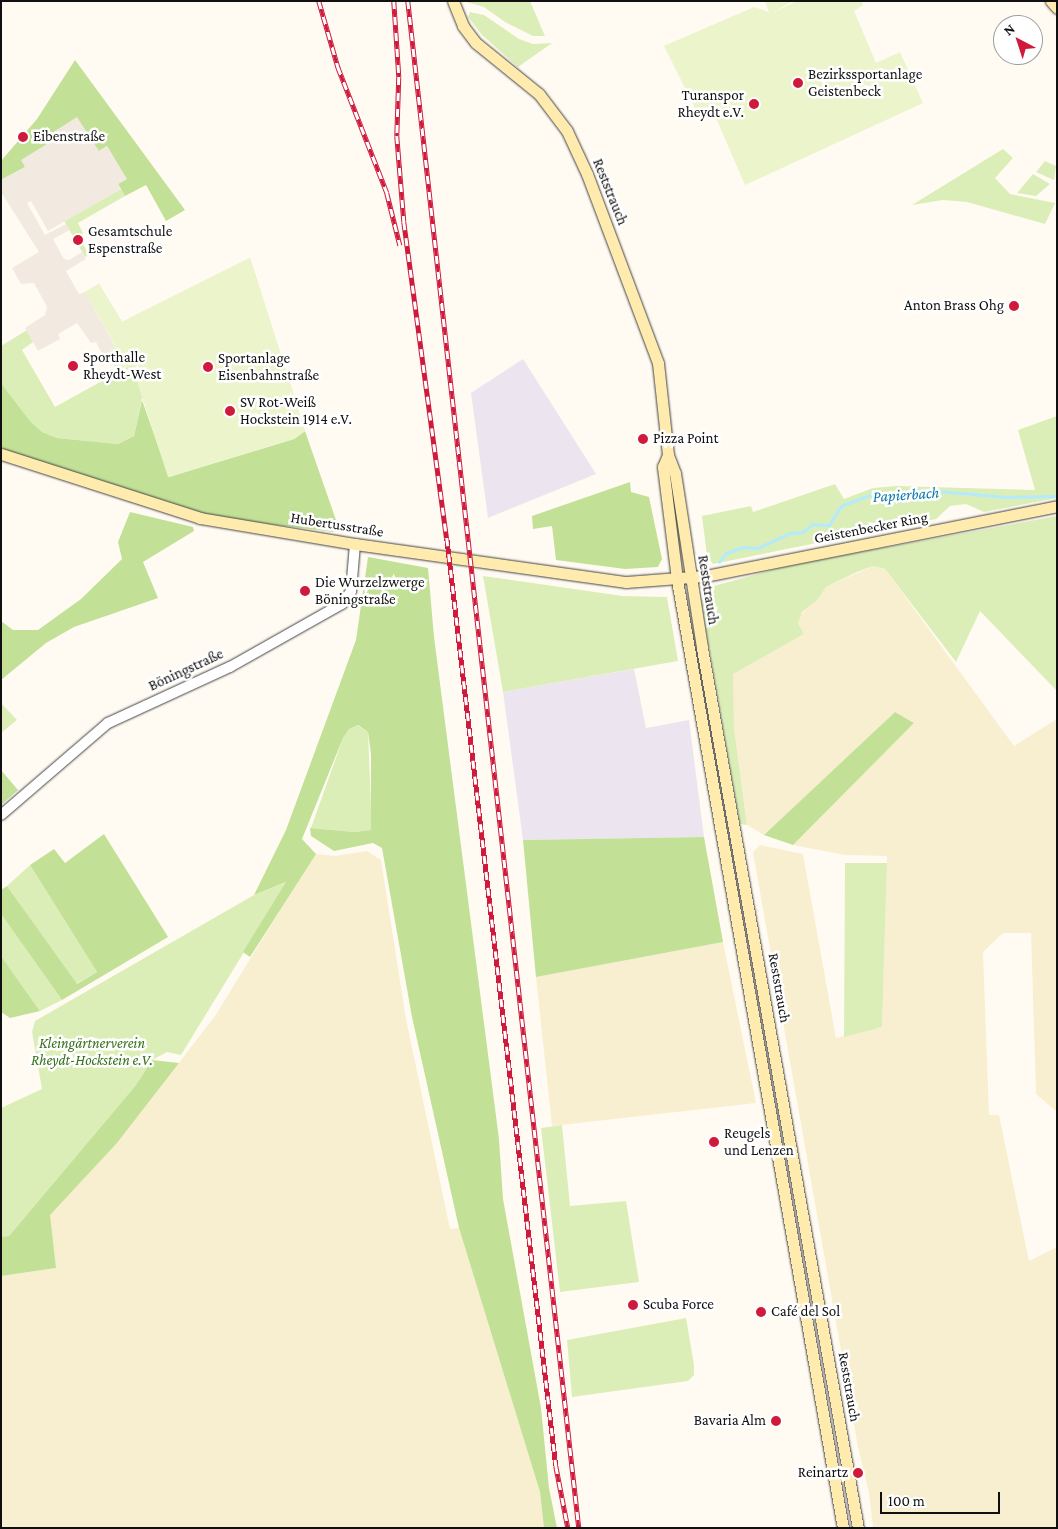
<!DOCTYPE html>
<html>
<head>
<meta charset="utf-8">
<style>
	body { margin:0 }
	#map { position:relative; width:1058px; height:1529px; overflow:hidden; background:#fffbf3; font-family:"Crimson Pro",serif }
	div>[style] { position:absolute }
	.industrial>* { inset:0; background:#ece4ef }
	.farmland>* { inset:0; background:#f8efd0 }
	.green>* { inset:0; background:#dceeb8 }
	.forest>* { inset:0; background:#c2e196 }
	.pitch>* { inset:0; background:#ecf4cb }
	.plaza>* { inset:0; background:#f2eae0 }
	.stream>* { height:2.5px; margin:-1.25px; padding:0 1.25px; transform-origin:1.25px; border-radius:1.25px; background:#b3ebfc }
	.roads { filter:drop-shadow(0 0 1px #434343) drop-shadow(0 0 1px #434343) }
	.tertiary>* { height:10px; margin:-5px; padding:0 5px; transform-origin:5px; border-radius:5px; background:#fff }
	.secondary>* { height:11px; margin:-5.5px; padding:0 5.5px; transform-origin:5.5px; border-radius:5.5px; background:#ffebae }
	.rail>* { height:4.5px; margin-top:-2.25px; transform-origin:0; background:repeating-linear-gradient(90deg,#fff 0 8px,#cf1a3c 0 16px); box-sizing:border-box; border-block:1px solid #cf1a3c }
	.dots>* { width:14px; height:14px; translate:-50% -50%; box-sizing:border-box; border:2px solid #fff; border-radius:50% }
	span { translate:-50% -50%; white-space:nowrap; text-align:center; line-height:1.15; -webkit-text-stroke:5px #fff; paint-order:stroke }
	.poi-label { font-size:15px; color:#101010 }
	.left { translate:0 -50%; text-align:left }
	.right { translate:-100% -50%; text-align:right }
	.street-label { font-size:15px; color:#101010 }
	.park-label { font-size:15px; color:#377019; font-style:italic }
	.water-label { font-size:16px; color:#0c7aa8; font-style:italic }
	.frame { position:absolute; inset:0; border:2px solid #101010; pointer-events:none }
	.north { position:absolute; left:993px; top:15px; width:50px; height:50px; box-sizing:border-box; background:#fff; border:1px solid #9f9f9f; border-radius:50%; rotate:320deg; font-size:14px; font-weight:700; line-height:20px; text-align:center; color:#101010 }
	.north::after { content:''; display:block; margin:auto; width:18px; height:22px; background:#cf1a3c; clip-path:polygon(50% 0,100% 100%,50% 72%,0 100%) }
	.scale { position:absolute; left:880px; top:1492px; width:120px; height:22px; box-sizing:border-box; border:2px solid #101010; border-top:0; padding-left:6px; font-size:15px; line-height:18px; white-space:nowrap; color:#101010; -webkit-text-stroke:4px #fff; paint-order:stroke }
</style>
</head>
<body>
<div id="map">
	<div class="industrial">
		<div style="clip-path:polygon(523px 359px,596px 474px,488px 518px,471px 393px)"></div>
		<div style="clip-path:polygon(634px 669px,646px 728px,689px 720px,704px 837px,523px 840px,503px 692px)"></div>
	</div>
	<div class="farmland">
		<div style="clip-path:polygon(873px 566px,885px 569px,1014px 746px,1057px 719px,1057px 1117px,1056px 1111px,1036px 1094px,1031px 933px,1003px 933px,983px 952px,989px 1115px,999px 1115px,1029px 1261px,1057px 1247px,1057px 1528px,873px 1528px,869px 1493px,858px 1447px,753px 852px,760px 845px,803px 854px,836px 1038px,882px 1027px,887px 856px,845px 855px,793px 845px,914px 723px,895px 712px,764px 835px,747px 825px,734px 728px,732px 674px,804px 634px,798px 623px,799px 617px,826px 587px)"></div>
		<div style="clip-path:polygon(367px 851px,381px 860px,406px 1019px,450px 1229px,459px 1228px,540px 1492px,544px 1528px,1px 1528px,1px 1276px,56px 1268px,49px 1215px,117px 1143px,215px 1016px,313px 857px,316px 854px,335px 856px)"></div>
		<div style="clip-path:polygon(723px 942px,756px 1103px,552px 1126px,536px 977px)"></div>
	</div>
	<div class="green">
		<div style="clip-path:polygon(463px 1px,530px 1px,545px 36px,533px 36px,505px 22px,484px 7px)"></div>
		<div style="clip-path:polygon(470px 12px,484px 15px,519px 39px,533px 44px,552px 43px,518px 67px,482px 35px,468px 17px)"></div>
		<div style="clip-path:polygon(1003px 149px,1013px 158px,995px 178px,1010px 194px,1055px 203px,1045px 224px,967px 202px,943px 200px,912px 205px)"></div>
		<div style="clip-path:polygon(1045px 161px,1056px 166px,1054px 180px,1036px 172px)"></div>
		<div style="clip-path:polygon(1033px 174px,1050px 184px,1036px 196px,1017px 193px)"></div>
		<div style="clip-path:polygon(121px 189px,125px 196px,78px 223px,83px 233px,79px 236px,89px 255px,85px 257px,64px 221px)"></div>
		<div style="clip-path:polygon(250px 258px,305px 431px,142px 398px,134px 436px,118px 444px,57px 438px,42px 432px,30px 421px,1px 383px,1px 346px,27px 330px,33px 342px,22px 350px,55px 407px,131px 365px,85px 292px,99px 284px,122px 322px)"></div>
		<div style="clip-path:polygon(1057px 416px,1057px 498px,984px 512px,966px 504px,950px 506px,936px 519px,713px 564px,707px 556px,702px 516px,751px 506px,753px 512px,835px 484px,844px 499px,873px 488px,896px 486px,1035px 490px,1018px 430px)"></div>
		<div style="clip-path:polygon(1057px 516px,1057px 691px,980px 611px,956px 662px,885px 569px,873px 566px,857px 572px,826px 587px,817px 600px,802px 612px,798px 623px,804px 634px,733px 674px,734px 728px,747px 825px,740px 824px,701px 601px,710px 587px,790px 565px)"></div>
		<div style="clip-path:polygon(483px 576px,623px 596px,667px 597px,678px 661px,503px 692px)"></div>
		<div style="clip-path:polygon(1px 703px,17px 720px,1px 733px)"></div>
		<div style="clip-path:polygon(357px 725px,368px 732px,372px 830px,355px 832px,311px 828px,343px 738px,349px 729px)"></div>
		<div style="clip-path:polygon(845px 863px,887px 863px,882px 1027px,844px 1037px)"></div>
		<div style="clip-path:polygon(30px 865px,97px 972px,76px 984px,7px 886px)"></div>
		<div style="clip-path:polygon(287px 882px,181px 1055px,167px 1052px,152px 1060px,136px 1085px,9px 1236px,1px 1237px,1px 1108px,42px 1089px,32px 1032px,35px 1021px,254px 895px)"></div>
		<div style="clip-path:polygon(1px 914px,62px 1000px,40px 1011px,1px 956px)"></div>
		<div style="clip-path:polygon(562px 1125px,570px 1206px,626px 1201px,639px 1282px,560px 1292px,541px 1128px)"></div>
		<div style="clip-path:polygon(686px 1318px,694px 1365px,694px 1375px,688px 1381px,572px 1397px,567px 1340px)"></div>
	</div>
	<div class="forest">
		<div style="clip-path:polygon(75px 60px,185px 210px,166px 221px,146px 185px,125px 196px,118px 184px,126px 179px,107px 146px,99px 151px,44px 138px,47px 144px,25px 167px,1px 180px,1px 161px,37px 119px)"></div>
		<div style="clip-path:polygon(1px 383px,30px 421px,42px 432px,57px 438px,118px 444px,134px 436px,142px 400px,169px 477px,294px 439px,305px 431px,336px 520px,334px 532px,210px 517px,139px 497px,1px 448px)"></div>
		<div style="clip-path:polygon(630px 482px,631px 492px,649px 497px,662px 559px,658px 567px,625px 569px,556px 560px,552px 526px,533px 529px,532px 516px)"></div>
		<div style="clip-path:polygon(130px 512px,193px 527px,194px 531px,143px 562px,158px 598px,74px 627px,46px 643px,1px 680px,1px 621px,13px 630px,38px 630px,81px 599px,122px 559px,118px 542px)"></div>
		<div style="clip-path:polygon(368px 557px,428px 568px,434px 637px,499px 1139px,503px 1199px,541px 1408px,549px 1488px,557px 1528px,544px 1528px,540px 1492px,459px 1228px,412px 1017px,382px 848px,373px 843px,334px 851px,311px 836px,310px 828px,355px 832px,371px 830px,371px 754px,368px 732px,358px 725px,349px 729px,343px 738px,302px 839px,316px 854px,250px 957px,243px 952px,286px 882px,254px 895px,286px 830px,356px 640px)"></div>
		<div style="clip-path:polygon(895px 712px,914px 723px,793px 845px,764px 835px)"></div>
		<div style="clip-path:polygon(1px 770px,18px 790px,1px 805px)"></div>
		<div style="clip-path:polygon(104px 834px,168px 937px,62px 1000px,1px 914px,1px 890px,7px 886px,77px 984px,97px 972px,30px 865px,54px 849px,65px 863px)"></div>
		<div style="clip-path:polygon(704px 837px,723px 942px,536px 977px,523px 840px)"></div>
		<div style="clip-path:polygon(1px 956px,40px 1011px,10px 1018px,1px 1012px)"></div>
		<div style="clip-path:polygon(152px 1060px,179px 1063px,117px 1143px,50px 1215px,56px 1268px,1px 1276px,1px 1237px,9px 1236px,136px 1085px)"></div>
	</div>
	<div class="pitch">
		<div style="clip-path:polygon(765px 1px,793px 1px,772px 13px,797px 1px,862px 1px,863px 5px,854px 11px,876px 63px,900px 52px,923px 103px,745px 185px,716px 118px,697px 112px,664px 46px,754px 7px,769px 12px)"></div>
		<div style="clip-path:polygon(250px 258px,305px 431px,294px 439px,168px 477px,132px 366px,122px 368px,111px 348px,115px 345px,85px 292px,99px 284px,122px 322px)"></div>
	</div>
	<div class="plaza">
		<div style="clip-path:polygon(77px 117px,99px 151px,107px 146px,127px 179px,118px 184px,121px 189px,48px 231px,31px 201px,27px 203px,45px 235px,66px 224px,70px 230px,53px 239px,64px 259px,69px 260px,82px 252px,86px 259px,66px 271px,79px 294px,85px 292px,115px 346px,111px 348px,122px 368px,113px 374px,116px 369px,112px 363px,107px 363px,96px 342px,91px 343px,77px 323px,58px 334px,60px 339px,38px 351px,25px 328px,45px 315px,47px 307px,34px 283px,21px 284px,12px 268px,39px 252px,1px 192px,1px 180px,25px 167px,21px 160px,47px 144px,44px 138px)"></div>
	</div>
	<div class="stream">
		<div style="left:719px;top:562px;width:11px;rotate:-52deg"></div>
		<div style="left:726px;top:553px;width:18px;rotate:-19deg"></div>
		<div style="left:743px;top:547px;width:15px;rotate:4deg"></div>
		<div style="left:758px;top:548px;width:35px;rotate:-25deg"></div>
		<div style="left:790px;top:533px;width:13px;rotate:-4deg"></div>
		<div style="left:803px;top:532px;width:13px;rotate:-39deg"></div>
		<div style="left:813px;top:524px;width:16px;rotate:4deg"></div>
		<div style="left:829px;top:525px;width:22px;rotate:-58deg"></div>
		<div style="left:841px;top:506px;width:31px;rotate:-21deg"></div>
		<div style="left:870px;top:495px;width:58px;rotate:-4.9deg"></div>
		<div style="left:928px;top:490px;width:78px;rotate:5.1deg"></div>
		<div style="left:1006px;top:497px;width:51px;rotate:-1.1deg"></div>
	</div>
	<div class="roads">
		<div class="tertiary">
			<div style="left:1px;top:815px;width:141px;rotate:-40.7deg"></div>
			<div style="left:108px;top:723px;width:134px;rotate:-24.7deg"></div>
			<div style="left:230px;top:667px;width:129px;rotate:-29.4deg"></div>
			<div style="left:342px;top:604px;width:16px;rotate:-55deg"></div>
			<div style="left:351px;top:591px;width:47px;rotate:-85.1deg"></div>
		</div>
		<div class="secondary">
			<div style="left:453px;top:1px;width:27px;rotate:68deg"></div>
			<div style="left:463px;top:26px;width:21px;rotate:53deg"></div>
			<div style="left:476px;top:43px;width:81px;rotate:39deg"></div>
			<div style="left:539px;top:94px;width:46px;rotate:52.9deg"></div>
			<div style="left:567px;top:131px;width:47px;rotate:65.1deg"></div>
			<div style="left:587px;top:174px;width:202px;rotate:69.4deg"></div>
			<div style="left:658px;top:363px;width:93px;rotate:83.8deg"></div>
			<div style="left:668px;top:455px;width:19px;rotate:69deg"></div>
			<div style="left:675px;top:473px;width:177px;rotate:81.2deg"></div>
			<div style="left:702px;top:648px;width:894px;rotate:79.95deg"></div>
			<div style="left:1051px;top:1px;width:9px;rotate:49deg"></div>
			<div style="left:1px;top:454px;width:209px;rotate:17.8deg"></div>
			<div style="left:200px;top:518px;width:157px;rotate:9.5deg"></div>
			<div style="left:355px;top:544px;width:274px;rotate:8deg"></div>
			<div style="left:626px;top:582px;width:79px;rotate:-4.3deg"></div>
			<div style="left:705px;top:576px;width:359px;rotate:-11.2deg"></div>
			<div style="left:668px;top:455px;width:13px;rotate:113deg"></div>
			<div style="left:663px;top:467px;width:114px;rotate:82.9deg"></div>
			<div style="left:677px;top:580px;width:962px;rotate:80.07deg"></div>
		</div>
	</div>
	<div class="rail">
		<div style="left:319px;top:1px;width:69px;rotate:73.9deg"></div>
		<div style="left:338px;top:67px;width:135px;rotate:68.7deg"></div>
		<div style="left:387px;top:193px;width:54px;rotate:76deg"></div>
		<div style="left:394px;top:1px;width:76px;rotate:86.2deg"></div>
		<div style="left:399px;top:77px;width:59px;rotate:91.9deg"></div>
		<div style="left:397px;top:136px;width:86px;rotate:85.3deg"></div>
		<div style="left:404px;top:222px;width:319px;rotate:82.3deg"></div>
		<div style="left:447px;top:538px;width:934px;rotate:83.3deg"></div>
		<div style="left:556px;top:1466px;width:63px;rotate:79deg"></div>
		<div style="left:408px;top:1px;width:1537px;rotate:83.61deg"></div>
	</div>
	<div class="dots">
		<div style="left:798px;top:83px;background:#cf1a3c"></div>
		<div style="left:754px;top:104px;background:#cf1a3c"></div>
		<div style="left:23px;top:137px;background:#cf1a3c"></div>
		<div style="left:78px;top:240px;background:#cf1a3c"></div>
		<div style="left:1014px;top:306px;background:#cf1a3c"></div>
		<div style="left:73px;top:366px;background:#cf1a3c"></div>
		<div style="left:208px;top:367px;background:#cf1a3c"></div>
		<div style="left:230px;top:411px;background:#cf1a3c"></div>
		<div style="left:643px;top:439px;background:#cf1a3c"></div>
		<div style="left:305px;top:591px;background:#cf1a3c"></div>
		<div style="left:714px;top:1142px;background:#cf1a3c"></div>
		<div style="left:633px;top:1305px;background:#cf1a3c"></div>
		<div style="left:761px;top:1312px;background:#cf1a3c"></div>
		<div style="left:776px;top:1421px;background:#cf1a3c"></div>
		<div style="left:858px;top:1473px;background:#cf1a3c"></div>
	</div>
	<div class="poi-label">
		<span class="left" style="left:808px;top:83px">Bezirkssportanlage<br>Geistenbeck</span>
		<span class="right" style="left:744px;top:104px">Turanspor<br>Rheydt e.V.</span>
		<span class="left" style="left:33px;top:137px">Eibenstraße</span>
		<span class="left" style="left:88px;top:240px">Gesamtschule<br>Espenstraße</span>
		<span class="right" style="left:1004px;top:306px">Anton Brass Ohg</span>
		<span class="left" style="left:83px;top:366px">Sporthalle<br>Rheydt-West</span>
		<span class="left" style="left:218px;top:367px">Sportanlage<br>Eisenbahnstraße</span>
		<span class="left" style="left:240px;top:411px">SV Rot-Weiß<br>Hockstein 1914 e.V.</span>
		<span class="left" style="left:653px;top:439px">Pizza Point</span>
		<span class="left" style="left:315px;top:591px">Die Wurzelzwerge<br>Böningstraße</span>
		<span class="left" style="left:724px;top:1142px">Reugels<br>und Lenzen</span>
		<span class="left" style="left:643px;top:1305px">Scuba Force</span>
		<span class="left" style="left:771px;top:1312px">Café del Sol</span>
		<span class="right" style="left:766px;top:1421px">Bavaria Alm</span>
		<span class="right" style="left:848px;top:1473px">Reinartz</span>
	</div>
	<div class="street-label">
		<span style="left:610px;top:192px;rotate:68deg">Reststrauch</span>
		<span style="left:337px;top:525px;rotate:9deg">Hubertusstraße</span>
		<span style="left:871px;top:528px;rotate:-11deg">Geistenbecker Ring</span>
		<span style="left:708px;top:590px;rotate:81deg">Reststrauch</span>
		<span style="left:186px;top:670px;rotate:-25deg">Böningstraße</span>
		<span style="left:779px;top:988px;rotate:80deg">Reststrauch</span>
		<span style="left:849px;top:1387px;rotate:80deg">Reststrauch</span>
	</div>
	<div class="park-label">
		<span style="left:92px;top:1052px">Kleingärtnerverein<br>Rheydt-Hockstein e.V.</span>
	</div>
	<div class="water-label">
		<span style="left:906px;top:495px;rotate:-4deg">Papierbach</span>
	</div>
	<div class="frame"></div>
	<div class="north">N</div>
	<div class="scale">100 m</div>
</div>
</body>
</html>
